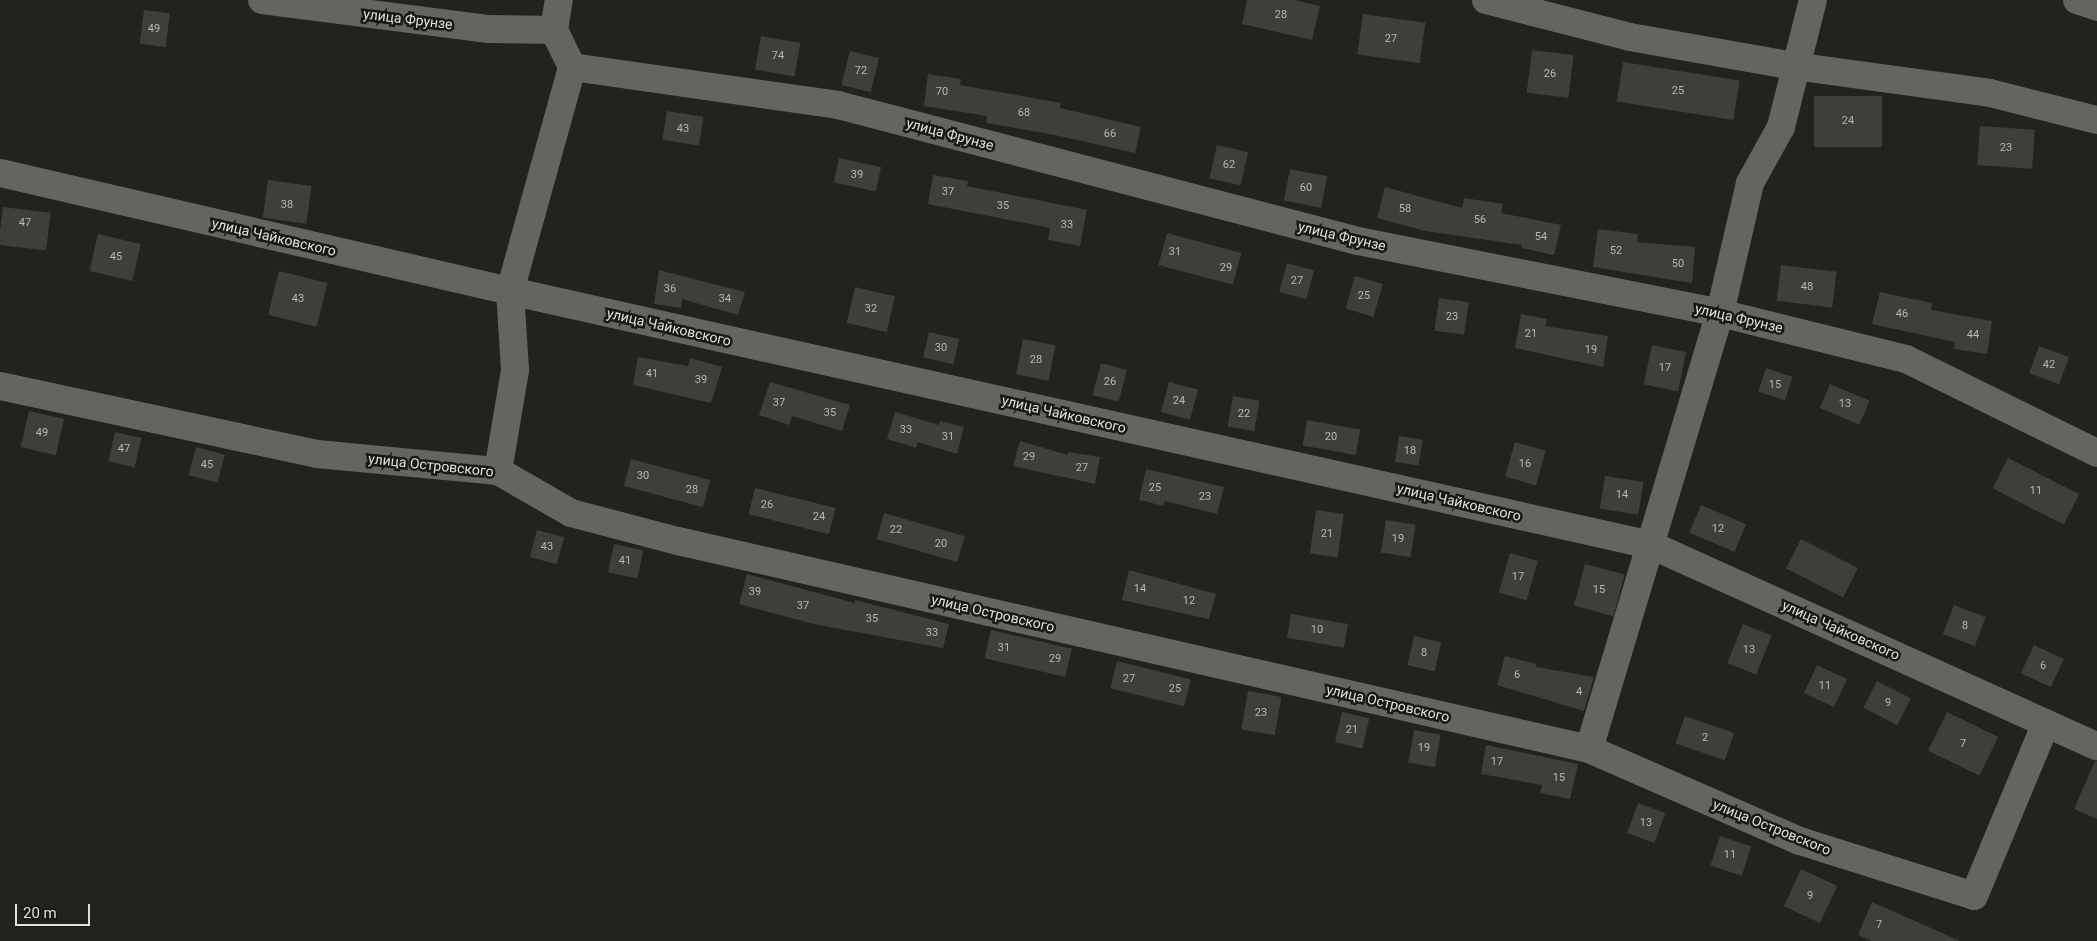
<!DOCTYPE html>
<html>
<head>
<meta charset="utf-8">
<style>
	body { margin:0 }
	#map { position:relative; width:2097px; height:941px; overflow:hidden; background:#21231d; font-family:Roboto,sans-serif }
	div>[style] { position:absolute }
	.building>* { inset:0; background:#3d3f39; transform-origin:0 0 }
	.minor>* { height:28px; margin:-14px; padding:0 14px; transform-origin:14px; border-radius:14px; background:#63655e }
	span { translate:-50% -50%; white-space:nowrap; text-align:center; line-height:1.15; -webkit-text-stroke:5px #181914; paint-order:stroke }
	.number-label { font-size:11px; color:#b7b8b4 }
	.number-label span { -webkit-text-stroke-width:0 }
	.street-label { font-size:14px; color:#e0e1dd }
	.scale { position:absolute; left:15px; top:904px; width:75px; height:22px; box-sizing:border-box; border:2px solid #e0e1dd; border-top:0; padding-left:6px; font-size:15px; line-height:18px; white-space:nowrap; color:#e0e1dd; -webkit-text-stroke:4px #181914; paint-order:stroke }
</style>
</head>
<body>
<div id="map">
	<div class="building">
		<div style="clip-path:polygon(1247px 0,1294px 0,1320px 6px,1312px 40px,1242px 24px)"></div>
		<div style="left:144px;top:10px;width:26px;height:34px;rotate:7deg"></div>
		<div style="left:1363px;top:14px;width:63px;height:41px;rotate:8deg"></div>
		<div style="left:761px;top:36px;width:40px;height:34px;rotate:10deg"></div>
		<div style="left:1532px;top:50px;width:42px;height:43px;rotate:7deg"></div>
		<div style="left:850px;top:51px;width:30px;height:35px;rotate:14deg"></div>
		<div style="left:1623px;top:62px;width:118px;height:40px;rotate:9deg"></div>
		<div style="clip-path:polygon(928px 74px,961px 79px,960px 85px,1061px 103px,1060px 108px,1141px 127px,1135px 153px,1055px 135px,986px 123px,987px 116px,924px 106px)"></div>
		<div style="left:1814px;top:96px;width:68px;height:51px"></div>
		<div style="left:667px;top:111px;width:37px;height:29px;rotate:9deg"></div>
		<div style="left:1980px;top:126px;width:55px;height:39px;rotate:4deg"></div>
		<div style="left:1217px;top:145px;width:32px;height:34px;rotate:13deg"></div>
		<div style="left:839px;top:158px;width:43px;height:25px;rotate:12deg"></div>
		<div style="left:1290px;top:169px;width:38px;height:32px;rotate:11deg"></div>
		<div style="clip-path:polygon(933px 175px,968px 181px,967px 186px,1087px 210px,1080px 246px,1048px 240px,1050px 228px,928px 204px)"></div>
		<div style="left:268px;top:180px;width:44px;height:38px;rotate:8deg"></div>
		<div style="clip-path:polygon(1385px 187px,1462px 208px,1464px 198px,1503px 204px,1501px 213px,1561px 225px,1554px 255px,1522px 248px,1522px 245px,1425px 231px,1377px 218px)"></div>
		<div style="left:3px;top:207px;width:48px;height:38px;rotate:7deg"></div>
		<div style="clip-path:polygon(1598px 229px,1638px 234px,1637px 242px,1695px 247px,1692px 283px,1593px 267px)"></div>
		<div style="left:1167px;top:233px;width:77px;height:33px;rotate:15deg"></div>
		<div style="left:98px;top:234px;width:44px;height:38px;rotate:13deg"></div>
		<div style="left:1287px;top:263px;width:28px;height:30px;rotate:15deg"></div>
		<div style="left:1781px;top:265px;width:56px;height:36px;rotate:7deg"></div>
		<div style="clip-path:polygon(659px 270px,745px 292px,738px 315px,682px 299px,681px 308px,654px 304px)"></div>
		<div style="left:279px;top:271px;width:50px;height:45px;rotate:14deg"></div>
		<div style="left:1355px;top:276px;width:29px;height:34px;rotate:16deg"></div>
		<div style="left:855px;top:287px;width:41px;height:37px;rotate:13deg"></div>
		<div style="clip-path:polygon(1880px 292px,1932px 303px,1931px 310px,1992px 321px,1987px 354px,1954px 349px,1955px 342px,1872px 324px)"></div>
		<div style="left:1439px;top:298px;width:30px;height:33px;rotate:8deg"></div>
		<div style="clip-path:polygon(1521px 314px,1547px 319px,1545px 326px,1608px 336px,1603px 367px,1515px 348px)"></div>
		<div style="left:929px;top:332px;width:31px;height:26px;rotate:13deg"></div>
		<div style="left:1023px;top:339px;width:33px;height:36px;rotate:11deg"></div>
		<div style="left:1652px;top:345px;width:35px;height:40px;rotate:12deg"></div>
		<div style="left:2039px;top:346px;width:32px;height:29px;rotate:20deg"></div>
		<div style="clip-path:polygon(638px 357px,688px 366px,690px 358px,722px 367px,711px 403px,633px 385px)"></div>
		<div style="left:1101px;top:363px;width:27px;height:33px;rotate:15deg"></div>
		<div style="left:1766px;top:368px;width:28px;height:25px;rotate:18deg"></div>
		<div style="clip-path:polygon(770px 382px,850px 405px,842px 431px,792px 416px,789px 425px,759px 415px)"></div>
		<div style="left:1169px;top:382px;width:30px;height:31px;rotate:15deg"></div>
		<div style="left:1830px;top:384px;width:43px;height:26px;rotate:23deg"></div>
		<div style="left:1233px;top:396px;width:27px;height:31px;rotate:10deg"></div>
		<div style="left:29px;top:411px;width:36px;height:37px;rotate:13deg"></div>
		<div style="clip-path:polygon(895px 412px,939px 425px,940px 421px,964px 427px,957px 454px,918px 442px,916px 448px,887px 439px)"></div>
		<div style="left:1307px;top:420px;width:54px;height:26px;rotate:10deg"></div>
		<div style="left:115px;top:432px;width:27px;height:30px;rotate:13deg"></div>
		<div style="left:1399px;top:436px;width:24px;height:26px;rotate:9deg"></div>
		<div style="clip-path:polygon(1020px 441px,1068px 455px,1068px 452px,1100px 457px,1095px 484px,1013px 466px)"></div>
		<div style="left:1515px;top:442px;width:32px;height:36px;rotate:16deg"></div>
		<div style="left:196px;top:447px;width:30px;height:29px;rotate:15deg"></div>
		<div style="left:2008px;top:458px;width:80px;height:34px;rotate:27deg"></div>
		<div style="left:631px;top:459px;width:82px;height:28px;rotate:15deg"></div>
		<div style="clip-path:polygon(1146px 469px,1224px 487px,1217px 514px,1165px 501px,1164px 506px,1139px 500px)"></div>
		<div style="left:1605px;top:476px;width:39px;height:33px;rotate:9deg"></div>
		<div style="left:755px;top:488px;width:83px;height:27px;rotate:14deg"></div>
		<div style="left:1701px;top:505px;width:49px;height:30px;rotate:23deg"></div>
		<div style="left:1316px;top:510px;width:28px;height:44px;rotate:8deg"></div>
		<div style="left:884px;top:513px;width:84px;height:27px;rotate:16deg"></div>
		<div style="left:1386px;top:520px;width:30px;height:33px;rotate:9deg"></div>
		<div style="left:537px;top:530px;width:28px;height:28px;rotate:15deg"></div>
		<div style="left:1801px;top:539px;width:64px;height:33px;rotate:27deg"></div>
		<div style="left:614px;top:544px;width:30px;height:29px;rotate:12deg"></div>
		<div style="left:1510px;top:553px;width:29px;height:41px;rotate:16deg"></div>
		<div style="left:1585px;top:564px;width:41px;height:43px;rotate:15deg"></div>
		<div style="clip-path:polygon(1129px 570px,1216px 594px,1209px 619px,1122px 600px)"></div>
		<div style="clip-path:polygon(747px 574px,855px 603px,855px 600px,949px 624px,943px 648px,813px 624px,739px 604px)"></div>
		<div style="left:1954px;top:605px;width:34px;height:31px;rotate:21deg"></div>
		<div style="left:1291px;top:614px;width:58px;height:24px;rotate:10deg"></div>
		<div style="left:1743px;top:624px;width:31px;height:42px;rotate:22deg"></div>
		<div style="left:991px;top:630px;width:83px;height:29px;rotate:13deg"></div>
		<div style="left:1414px;top:636px;width:28px;height:30px;rotate:13deg"></div>
		<div style="left:2034px;top:645px;width:33px;height:31px;rotate:25deg"></div>
		<div style="clip-path:polygon(1505px 656px,1536px 664px,1536px 667px,1594px 677px,1584px 711px,1497px 685px)"></div>
		<div style="left:1117px;top:661px;width:76px;height:28px;rotate:14deg"></div>
		<div style="left:1817px;top:665px;width:33px;height:31px;rotate:25deg"></div>
		<div style="left:1877px;top:681px;width:38px;height:30px;rotate:27deg"></div>
		<div style="left:1248px;top:691px;width:34px;height:39px;rotate:10deg"></div>
		<div style="left:1342px;top:712px;width:28px;height:31px;rotate:13deg"></div>
		<div style="left:1947px;top:712px;width:57px;height:43px;rotate:26deg"></div>
		<div style="left:1685px;top:716px;width:52px;height:29px;rotate:19deg"></div>
		<div style="left:1414px;top:730px;width:27px;height:33px;rotate:10deg"></div>
		<div style="clip-path:polygon(1486px 745px,1578px 764px,1570px 799px,1540px 793px,1542px 785px,1481px 774px)"></div>
		<div style="clip-path:polygon(2095px 761px,2097px 761px,2097px 819px,2074px 809px)"></div>
		<div style="left:1638px;top:803px;width:29px;height:32px;rotate:20deg"></div>
		<div style="left:1720px;top:836px;width:33px;height:31px;rotate:18deg"></div>
		<div style="left:1801px;top:869px;width:40px;height:41px;rotate:25deg"></div>
		<div style="clip-path:polygon(1872px 902px,1960px 941px,1872px 941px,1858px 935px)"></div>
	</div>
	<div class="minor">
		<div style="left:262px;top:0;width:229px;rotate:7.3deg"></div>
		<div style="left:489px;top:29px;width:65px;rotate:0.9deg"></div>
		<div style="left:1486px;top:0;width:149px;rotate:14.4deg"></div>
		<div style="left:1630px;top:37px;width:167px;rotate:10deg"></div>
		<div style="left:1794px;top:66px;width:198px;rotate:7.8deg"></div>
		<div style="left:1990px;top:93px;width:110px;rotate:14.2deg"></div>
		<div style="left:2077px;top:0;width:21px;rotate:19deg"></div>
		<div style="left:572px;top:67px;width:269px;rotate:8.1deg"></div>
		<div style="left:838px;top:105px;width:537px;rotate:14.66deg"></div>
		<div style="left:1358px;top:241px;width:369px;rotate:11.2deg"></div>
		<div style="left:1720px;top:313px;width:192px;rotate:13.9deg"></div>
		<div style="left:1906px;top:359px;width:213px;rotate:26.2deg"></div>
		<div style="left:0;top:173px;width:523px;rotate:13.03deg"></div>
		<div style="left:510px;top:291px;width:1169px;rotate:12.55deg"></div>
		<div style="left:1651px;top:545px;width:489px;rotate:24.3deg"></div>
		<div style="left:0;top:386px;width:324px;rotate:12.1deg"></div>
		<div style="left:317px;top:454px;width:182px;rotate:5.4deg"></div>
		<div style="left:498px;top:471px;width:84px;rotate:29.9deg"></div>
		<div style="left:571px;top:513px;width:111px;rotate:14.7deg"></div>
		<div style="left:678px;top:541px;width:934px;rotate:12.86deg"></div>
		<div style="left:1589px;top:749px;width:230px;rotate:23.6deg"></div>
		<div style="left:1800px;top:841px;width:182px;rotate:17.5deg"></div>
		<div style="left:1974px;top:896px;width:187px;rotate:-67.4deg"></div>
		<div style="left:498px;top:471px;width:102px;rotate:-80.4deg"></div>
		<div style="left:515px;top:370px;width:79px;rotate:-93.6deg"></div>
		<div style="left:510px;top:291px;width:232px;rotate:-74.5deg"></div>
		<div style="left:572px;top:67px;width:41px;rotate:-115.9deg"></div>
		<div style="left:554px;top:30px;width:30px;rotate:-81deg"></div>
		<div style="left:1589px;top:749px;width:455px;rotate:-73.3deg"></div>
		<div style="left:1720px;top:313px;width:133px;rotate:-77deg"></div>
		<div style="left:1750px;top:183px;width:64px;rotate:-61deg"></div>
		<div style="left:1781px;top:127px;width:131px;rotate:-75.9deg"></div>
	</div>
	<div class="number-label">
		<span style="left:1281px;top:15px">28</span>
		<span style="left:154px;top:29px">49</span>
		<span style="left:1391px;top:39px">27</span>
		<span style="left:778px;top:56px">74</span>
		<span style="left:861px;top:71px">72</span>
		<span style="left:1550px;top:74px">26</span>
		<span style="left:1678px;top:91px">25</span>
		<span style="left:942px;top:92px">70</span>
		<span style="left:1024px;top:113px">68</span>
		<span style="left:1848px;top:121px">24</span>
		<span style="left:683px;top:129px">43</span>
		<span style="left:1110px;top:134px">66</span>
		<span style="left:2006px;top:148px">23</span>
		<span style="left:1229px;top:165px">62</span>
		<span style="left:857px;top:175px">39</span>
		<span style="left:1306px;top:188px">60</span>
		<span style="left:948px;top:192px">37</span>
		<span style="left:287px;top:205px">38</span>
		<span style="left:1003px;top:206px">35</span>
		<span style="left:1405px;top:209px">58</span>
		<span style="left:1480px;top:220px">56</span>
		<span style="left:25px;top:223px">47</span>
		<span style="left:1067px;top:225px">33</span>
		<span style="left:1541px;top:237px">54</span>
		<span style="left:1616px;top:251px">52</span>
		<span style="left:1175px;top:252px">31</span>
		<span style="left:116px;top:257px">45</span>
		<span style="left:1678px;top:264px">50</span>
		<span style="left:1226px;top:268px">29</span>
		<span style="left:1297px;top:281px">27</span>
		<span style="left:1807px;top:287px">48</span>
		<span style="left:670px;top:289px">36</span>
		<span style="left:1364px;top:296px">25</span>
		<span style="left:298px;top:299px">43</span>
		<span style="left:725px;top:299px">34</span>
		<span style="left:871px;top:309px">32</span>
		<span style="left:1902px;top:314px">46</span>
		<span style="left:1452px;top:317px">23</span>
		<span style="left:1531px;top:334px">21</span>
		<span style="left:1973px;top:335px">44</span>
		<span style="left:941px;top:348px">30</span>
		<span style="left:1591px;top:350px">19</span>
		<span style="left:1036px;top:360px">28</span>
		<span style="left:2049px;top:365px">42</span>
		<span style="left:1665px;top:368px">17</span>
		<span style="left:652px;top:374px">41</span>
		<span style="left:701px;top:380px">39</span>
		<span style="left:1110px;top:382px">26</span>
		<span style="left:1775px;top:385px">15</span>
		<span style="left:1179px;top:401px">24</span>
		<span style="left:779px;top:403px">37</span>
		<span style="left:1845px;top:404px">13</span>
		<span style="left:830px;top:413px">35</span>
		<span style="left:1244px;top:414px">22</span>
		<span style="left:906px;top:430px">33</span>
		<span style="left:42px;top:433px">49</span>
		<span style="left:948px;top:437px">31</span>
		<span style="left:1331px;top:437px">20</span>
		<span style="left:124px;top:449px">47</span>
		<span style="left:1410px;top:451px">18</span>
		<span style="left:1029px;top:457px">29</span>
		<span style="left:1525px;top:464px">16</span>
		<span style="left:207px;top:465px">45</span>
		<span style="left:1082px;top:468px">27</span>
		<span style="left:643px;top:476px">30</span>
		<span style="left:1155px;top:488px">25</span>
		<span style="left:692px;top:490px">28</span>
		<span style="left:2036px;top:491px">11</span>
		<span style="left:1622px;top:495px">14</span>
		<span style="left:1205px;top:497px">23</span>
		<span style="left:767px;top:505px">26</span>
		<span style="left:819px;top:517px">24</span>
		<span style="left:1718px;top:529px">12</span>
		<span style="left:896px;top:530px">22</span>
		<span style="left:1327px;top:534px">21</span>
		<span style="left:1398px;top:539px">19</span>
		<span style="left:941px;top:544px">20</span>
		<span style="left:547px;top:547px">43</span>
		<span style="left:625px;top:561px">41</span>
		<span style="left:1518px;top:577px">17</span>
		<span style="left:1140px;top:589px">14</span>
		<span style="left:1599px;top:590px">15</span>
		<span style="left:755px;top:592px">39</span>
		<span style="left:1189px;top:601px">12</span>
		<span style="left:803px;top:606px">37</span>
		<span style="left:872px;top:619px">35</span>
		<span style="left:1965px;top:626px">8</span>
		<span style="left:1317px;top:630px">10</span>
		<span style="left:932px;top:633px">33</span>
		<span style="left:1004px;top:648px">31</span>
		<span style="left:1749px;top:650px">13</span>
		<span style="left:1424px;top:653px">8</span>
		<span style="left:1055px;top:659px">29</span>
		<span style="left:2043px;top:666px">6</span>
		<span style="left:1517px;top:675px">6</span>
		<span style="left:1129px;top:679px">27</span>
		<span style="left:1825px;top:686px">11</span>
		<span style="left:1175px;top:689px">25</span>
		<span style="left:1579px;top:692px">4</span>
		<span style="left:1888px;top:703px">9</span>
		<span style="left:1261px;top:713px">23</span>
		<span style="left:1352px;top:730px">21</span>
		<span style="left:1705px;top:738px">2</span>
		<span style="left:1963px;top:744px">7</span>
		<span style="left:1424px;top:748px">19</span>
		<span style="left:1497px;top:762px">17</span>
		<span style="left:1559px;top:778px">15</span>
		<span style="left:1646px;top:823px">13</span>
		<span style="left:1730px;top:855px">11</span>
		<span style="left:1810px;top:896px">9</span>
		<span style="left:1879px;top:925px">7</span>
	</div>
	<div class="street-label">
		<span style="left:408px;top:19px;rotate:7deg">улица Фрунзе</span>
		<span style="left:950px;top:134px;rotate:15deg">улица Фрунзе</span>
		<span style="left:1342px;top:236px;rotate:13deg">улица Фрунзе</span>
		<span style="left:274px;top:237px;rotate:13deg">улица Чайковского</span>
		<span style="left:1739px;top:318px;rotate:13deg">улица Фрунзе</span>
		<span style="left:669px;top:327px;rotate:13deg">улица Чайковского</span>
		<span style="left:1064px;top:414px;rotate:13deg">улица Чайковского</span>
		<span style="left:431px;top:465px;rotate:6deg">улица Островского</span>
		<span style="left:1459px;top:502px;rotate:13deg">улица Чайковского</span>
		<span style="left:993px;top:613px;rotate:13deg">улица Островского</span>
		<span style="left:1841px;top:630px;rotate:24deg">улица Чайковского</span>
		<span style="left:1388px;top:703px;rotate:13deg">улица Островского</span>
		<span style="left:1772px;top:827px;rotate:22deg">улица Островского</span>
	</div>
	<div class="scale">20 m</div>
</div>
</body>
</html>
